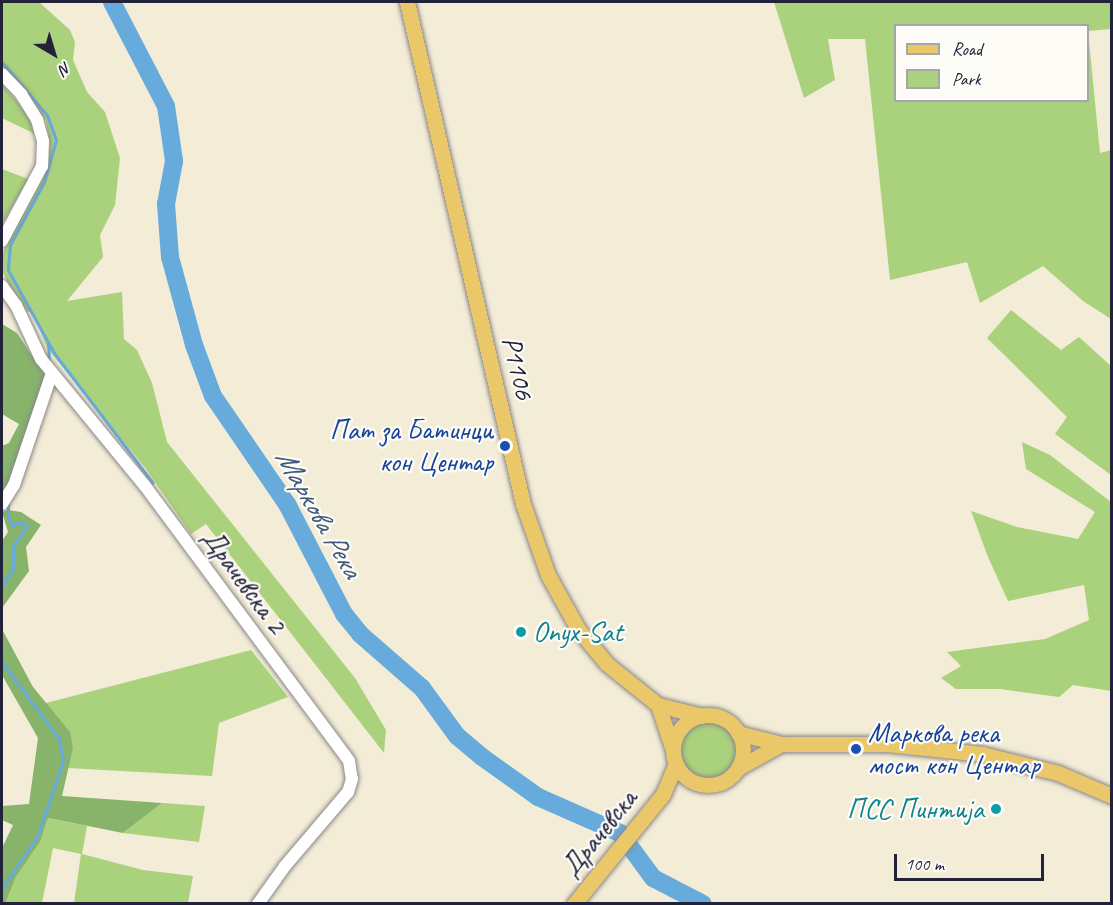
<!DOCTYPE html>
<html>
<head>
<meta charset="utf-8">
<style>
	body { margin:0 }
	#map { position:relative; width:1113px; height:905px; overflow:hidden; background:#f3ecd7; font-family:Caveat,sans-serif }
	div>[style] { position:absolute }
	.green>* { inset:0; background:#aad17b }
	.round { border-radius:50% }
	.forest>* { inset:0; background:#87b36b }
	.stream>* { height:3px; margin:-1.5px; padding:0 1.5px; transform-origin:1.5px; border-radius:1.5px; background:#67abdc }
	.river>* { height:18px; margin:-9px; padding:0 9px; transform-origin:9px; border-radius:9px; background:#67abdc }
	.roads { filter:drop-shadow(0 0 2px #8a8789) drop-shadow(0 0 2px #8a8789) }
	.minor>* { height:12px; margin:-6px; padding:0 6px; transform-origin:6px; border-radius:6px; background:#fff }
	.major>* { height:15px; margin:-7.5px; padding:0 7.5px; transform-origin:7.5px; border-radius:7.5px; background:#eac769 }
	.major>.ring { margin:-7.5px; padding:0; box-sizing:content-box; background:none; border:15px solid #eac769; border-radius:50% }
	.dots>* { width:16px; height:16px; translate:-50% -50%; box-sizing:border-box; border:3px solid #fdfcf7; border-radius:50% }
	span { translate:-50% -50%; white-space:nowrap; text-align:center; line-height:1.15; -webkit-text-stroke:4.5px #fdfcf7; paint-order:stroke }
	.street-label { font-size:28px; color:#22223b }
	.transit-label { font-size:28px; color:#164399 }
	.right { translate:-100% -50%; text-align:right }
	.left { translate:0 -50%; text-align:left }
	.culture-label { font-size:28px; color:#0d838f }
	.water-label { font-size:30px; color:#3e597b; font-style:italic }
	.frame { position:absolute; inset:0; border:3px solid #22223b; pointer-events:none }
	.legend { position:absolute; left:894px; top:24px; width:195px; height:78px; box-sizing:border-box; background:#fdfcf7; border:2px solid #a5a5ac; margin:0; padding:8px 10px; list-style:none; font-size:18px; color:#22223b }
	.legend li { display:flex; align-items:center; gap:12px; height:30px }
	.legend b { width:30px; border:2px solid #a5a5ac }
	.north { position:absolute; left:24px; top:24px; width:60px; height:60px; -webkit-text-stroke:4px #fdfcf7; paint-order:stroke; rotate:142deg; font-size:16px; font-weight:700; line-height:24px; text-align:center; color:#22223b }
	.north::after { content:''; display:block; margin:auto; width:21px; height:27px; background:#22223b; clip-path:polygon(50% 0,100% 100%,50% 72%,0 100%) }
	.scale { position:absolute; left:894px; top:854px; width:150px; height:27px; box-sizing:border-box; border:3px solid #22223b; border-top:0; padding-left:8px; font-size:18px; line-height:21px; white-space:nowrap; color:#22223b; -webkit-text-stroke:4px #fdfcf7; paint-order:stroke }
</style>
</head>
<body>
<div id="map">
	<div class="green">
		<div style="clip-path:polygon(2px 2px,39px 2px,70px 30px,75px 42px,73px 60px,87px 92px,105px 112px,120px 158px,115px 205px,100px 235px,103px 257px,67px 301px,122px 292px,124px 339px,137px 350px,152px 383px,167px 442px,355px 678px,386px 730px,384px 753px,206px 524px,191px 534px,146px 469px,47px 348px,33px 313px,22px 310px,3px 273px,2px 254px,45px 166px,50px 145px,46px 121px,2px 71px)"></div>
		<div style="clip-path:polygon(evenodd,774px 2px,1111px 2px,1111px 29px,1088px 31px,1100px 153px,1111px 150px,1111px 319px,1083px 301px,1043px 266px,980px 303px,967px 262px,890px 280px,865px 39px,828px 39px,835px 80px,804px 98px,774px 2px,896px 26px,1088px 26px,1088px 100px,896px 100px,896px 26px)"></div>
		<div style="clip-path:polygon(2px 84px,39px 127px,35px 134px,2px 118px)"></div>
		<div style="clip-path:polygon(2px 169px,28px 179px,2px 224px)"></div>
		<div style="clip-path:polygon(1011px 310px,1061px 350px,1079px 337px,1111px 366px,1111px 475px,1055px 434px,1067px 417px,987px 338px)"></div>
		<div style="clip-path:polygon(1022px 442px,1050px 455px,1111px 502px,1111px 691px,1073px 685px,1059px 697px,1000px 689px,956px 689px,941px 678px,961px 666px,947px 652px,1045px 639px,1089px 620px,1084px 585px,1008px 601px,988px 557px,971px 511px,1017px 527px,1078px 539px,1095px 512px,1026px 469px)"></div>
		<div style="clip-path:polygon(251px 650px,288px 697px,219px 723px,212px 776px,67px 768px,73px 748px,46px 703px)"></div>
		<div class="round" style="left:678px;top:720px;width:60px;height:60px"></div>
		<div style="clip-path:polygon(162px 803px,205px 806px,199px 842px,123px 833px)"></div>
		<div style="clip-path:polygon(48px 818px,87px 826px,82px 854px,143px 870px,193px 876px,188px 903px,74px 903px,81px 854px,53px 848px,42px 903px,5px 904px,16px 877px,40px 842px)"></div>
	</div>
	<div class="forest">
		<div style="clip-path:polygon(2px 324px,17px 333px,34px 359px,56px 381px,12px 500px,2px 510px,2px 446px,9px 443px,19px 424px,2px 414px)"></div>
		<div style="clip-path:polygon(8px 510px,21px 512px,41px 525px,26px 547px,29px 571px,2px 608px,2px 541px,8px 532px,2px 512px)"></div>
		<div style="clip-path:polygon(2px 629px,33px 687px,70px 732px,73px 748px,62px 796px,162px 803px,123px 833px,48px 818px,40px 842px,16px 877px,5px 904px,2px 903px,2px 848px,13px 825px,2px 820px,2px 806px,29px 804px,38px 738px,2px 675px)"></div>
	</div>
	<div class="stream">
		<div style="left:2px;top:62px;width:70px;rotate:49.7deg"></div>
		<div style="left:47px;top:115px;width:27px;rotate:70deg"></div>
		<div style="left:56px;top:140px;width:44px;rotate:105.9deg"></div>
		<div style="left:44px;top:182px;width:72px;rotate:118.4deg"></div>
		<div style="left:10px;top:245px;width:25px;rotate:95deg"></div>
		<div style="left:8px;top:270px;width:95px;rotate:61deg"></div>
		<div style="left:54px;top:353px;width:163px;rotate:52.7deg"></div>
		<div style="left:48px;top:342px;width:21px;rotate:87deg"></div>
		<div style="left:2px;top:586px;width:20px;rotate:-57deg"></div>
		<div style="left:13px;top:569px;width:23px;rotate:-90deg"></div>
		<div style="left:13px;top:546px;width:24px;rotate:-55deg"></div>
		<div style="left:27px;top:526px;width:7px;rotate:-146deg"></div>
		<div style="left:21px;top:522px;width:9px;rotate:159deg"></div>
		<div style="left:13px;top:525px;width:9px;rotate:-126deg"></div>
		<div style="left:8px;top:518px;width:16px;rotate:-90deg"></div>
		<div style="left:2px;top:662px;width:96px;rotate:53.5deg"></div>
		<div style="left:59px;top:739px;width:22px;rotate:80deg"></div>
		<div style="left:63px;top:761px;width:78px;rotate:108.7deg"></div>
		<div style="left:38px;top:835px;width:64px;rotate:124.2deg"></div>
	</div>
	<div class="river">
		<div style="left:112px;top:2px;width:117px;rotate:62.6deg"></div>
		<div style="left:166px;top:106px;width:56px;rotate:81.7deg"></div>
		<div style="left:174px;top:161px;width:44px;rotate:100.5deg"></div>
		<div style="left:166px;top:204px;width:53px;rotate:85.7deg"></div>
		<div style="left:170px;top:257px;width:91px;rotate:74.7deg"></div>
		<div style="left:194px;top:345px;width:54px;rotate:69.6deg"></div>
		<div style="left:213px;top:396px;width:131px;rotate:55.6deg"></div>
		<div style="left:287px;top:504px;width:124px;rotate:62.6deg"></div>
		<div style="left:344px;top:614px;width:26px;rotate:51deg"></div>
		<div style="left:360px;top:634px;width:82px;rotate:41.1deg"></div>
		<div style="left:422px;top:688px;width:59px;rotate:53.9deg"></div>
		<div style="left:457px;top:736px;width:33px;rotate:40deg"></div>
		<div style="left:482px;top:757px;width:69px;rotate:35.5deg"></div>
		<div style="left:538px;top:797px;width:90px;rotate:23.7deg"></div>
		<div style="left:620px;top:833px;width:56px;rotate:53.7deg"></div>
		<div style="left:653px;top:878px;width:56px;rotate:27.5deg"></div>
	</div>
	<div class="roads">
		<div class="minor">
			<div style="left:2px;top:74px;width:28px;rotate:46deg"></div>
			<div style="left:21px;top:94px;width:31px;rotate:58deg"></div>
			<div style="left:37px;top:120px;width:22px;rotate:74deg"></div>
			<div style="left:43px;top:141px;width:25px;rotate:92deg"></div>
			<div style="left:42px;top:166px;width:85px;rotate:118.1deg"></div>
			<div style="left:2px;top:286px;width:24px;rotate:54deg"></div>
			<div style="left:16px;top:305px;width:60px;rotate:65.2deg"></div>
			<div style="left:41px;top:359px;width:164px;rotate:50.7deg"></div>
			<div style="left:145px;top:486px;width:342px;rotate:53.4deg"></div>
			<div style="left:349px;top:761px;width:18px;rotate:81deg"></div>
			<div style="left:352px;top:779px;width:14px;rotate:107deg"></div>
			<div style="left:348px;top:792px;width:97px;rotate:130.4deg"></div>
			<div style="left:285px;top:866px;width:47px;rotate:125.4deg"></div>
			<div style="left:2px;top:504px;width:22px;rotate:-58deg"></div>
			<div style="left:14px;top:485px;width:118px;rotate:-71.3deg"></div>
		</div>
		<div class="major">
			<div style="left:407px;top:2px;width:515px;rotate:76.99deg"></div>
			<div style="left:523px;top:504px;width:75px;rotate:70.6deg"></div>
			<div style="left:548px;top:575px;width:62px;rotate:60.9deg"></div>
			<div style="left:578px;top:629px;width:45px;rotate:50.4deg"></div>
			<div style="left:607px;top:664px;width:65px;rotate:38.8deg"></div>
			<div style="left:658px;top:705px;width:45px;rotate:14deg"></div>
			<div style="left:658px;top:705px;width:47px;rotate:71.6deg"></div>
			<div class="ring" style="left:673px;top:715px;width:55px;height:55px"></div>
			<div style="left:738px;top:733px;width:44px;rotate:14.3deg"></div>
			<div style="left:781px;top:744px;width:106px"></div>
			<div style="left:887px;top:744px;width:96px;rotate:6deg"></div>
			<div style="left:982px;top:754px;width:78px;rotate:14deg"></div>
			<div style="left:1058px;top:773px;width:59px;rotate:23.1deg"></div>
			<div style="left:738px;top:768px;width:49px;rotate:-29.2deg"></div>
			<div style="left:574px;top:904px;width:141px;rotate:-51deg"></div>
			<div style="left:663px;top:794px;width:33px;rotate:-67deg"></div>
		</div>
	</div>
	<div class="dots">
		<div style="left:505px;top:446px;background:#1a4fb4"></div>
		<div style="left:521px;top:632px;background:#0f9aa8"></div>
		<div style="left:856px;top:749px;background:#1a4fb4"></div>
		<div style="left:996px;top:809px;background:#0f9aa8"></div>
	</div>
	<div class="street-label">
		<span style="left:518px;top:368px;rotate:77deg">P1106</span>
		<span style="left:244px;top:581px;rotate:54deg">Драчевска 2</span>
		<span style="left:599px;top:833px;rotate:-51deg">Драчевска</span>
	</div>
	<div class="transit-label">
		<span class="right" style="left:493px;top:446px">Пат за Батинци<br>кон Центар</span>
		<span class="left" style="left:868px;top:749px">Маркова река<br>мост кон Центар</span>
	</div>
	<div class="culture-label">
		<span class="left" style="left:533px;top:632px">Onyx-Sat</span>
		<span class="right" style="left:984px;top:809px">ПСС Пинтија</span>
	</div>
	<div class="water-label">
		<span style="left:319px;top:513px;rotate:60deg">Маркова Река</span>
	</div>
	<div class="frame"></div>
	<ul class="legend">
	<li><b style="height:8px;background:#eac769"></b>Road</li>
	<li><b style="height:16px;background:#aad17b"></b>Park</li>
	</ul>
	<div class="north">N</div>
	<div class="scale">100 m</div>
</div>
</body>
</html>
